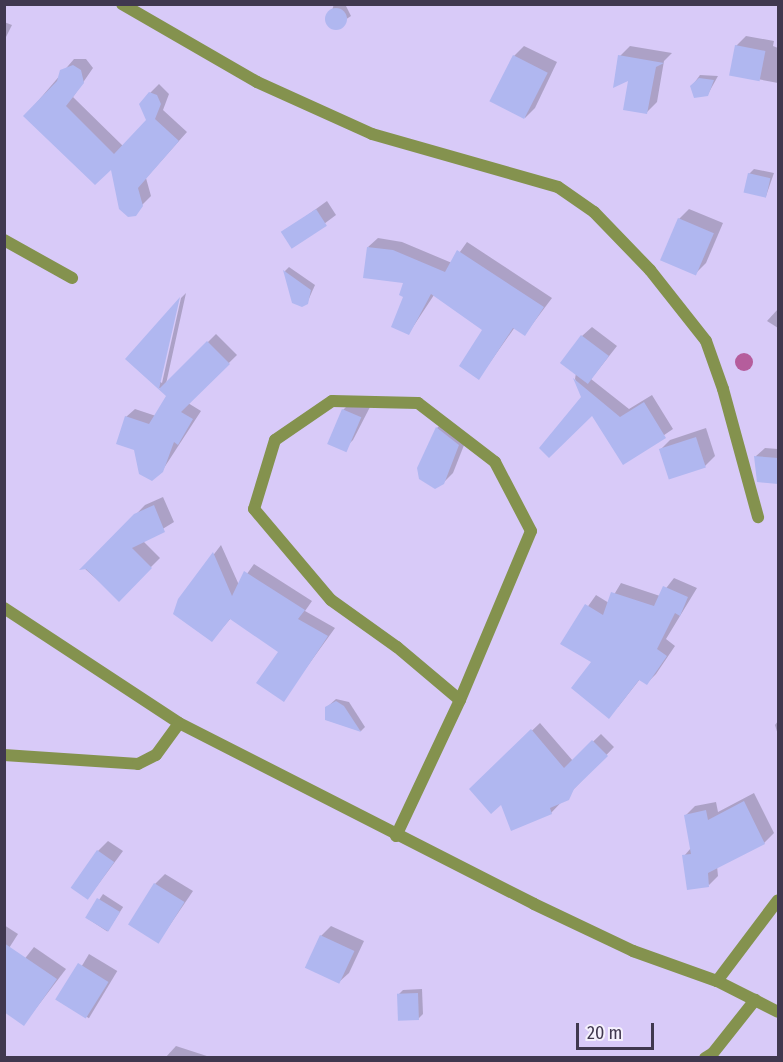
<!DOCTYPE html>
<html>
<head>
<meta charset="utf-8">
<style>
	body { margin:0 }
	#map { position:relative; width:783px; height:1062px; overflow:hidden; background:#d8caf8; font-family:"Fira Sans Condensed",sans-serif }
	div>[style] { position:absolute }
	.shadow>* { inset:0; background:#0003; transform-origin:0 0 }
	.building>* { inset:0; background:#b0b7f0; transform-origin:0 0 }
	.round { border-radius:50% }
	.minor>* { height:12px; margin:-6px; padding:0 6px; transform-origin:6px; border-radius:6px; background:#84924e }
	.trees>* { width:18px; height:18px; margin:-9px; border-radius:50%; background:#b55d9c }
	span { translate:-50% -50%; white-space:nowrap; text-align:center; line-height:1.15; -webkit-text-stroke:4.5px #f5f1fd; paint-order:stroke }
	.frame { position:absolute; inset:0; border:6px solid #40384f; pointer-events:none }
	.scale { position:absolute; left:576px; top:1023px; width:78px; height:27px; box-sizing:border-box; border:3px solid #40384f; border-top:0; padding-left:8px; font-size:18px; line-height:21px; white-space:nowrap; color:#40384f; -webkit-text-stroke:4px #f5f1fd; paint-order:stroke }
</style>
</head>
<body>
<div id="map">
	<div class="shadow">
		<div style="clip-path:polygon(334px 4px,345px 4px,351px 16px,333px 28px,328px 23px)"></div>
		<div style="clip-path:polygon(4px 22px,12px 25px,4px 41px)"></div>
		<div style="clip-path:polygon(746px 36px,774px 41px,773px 46px,778px 48px,778px 83px,731px 74px,736px 46px)"></div>
		<div style="clip-path:polygon(524px 46px,557px 62px,535px 108px,525px 118px,514px 56px)"></div>
		<div style="clip-path:polygon(630px 46px,672px 53px,664px 61px,657px 102px,647px 112px,620px 56px)"></div>
		<div style="clip-path:polygon(74px 59px,86px 59px,93px 68px,73px 97px,124px 147px,148px 120px,150px 93px,159px 84px,169px 94px,163px 110px,187px 132px,146px 178px,151px 196px,132px 215px,112px 167px,26px 115px)"></div>
		<div style="clip-path:polygon(700px 75px,718px 76px,708px 94px,692px 86px)"></div>
		<div style="clip-path:polygon(754px 169px,774px 173px,766px 196px,749px 174px)"></div>
		<div style="clip-path:polygon(327px 201px,336px 215px,293px 247px,287px 230px)"></div>
		<div style="clip-path:polygon(689px 209px,723px 223px,706px 263px,696px 273px,679px 219px)"></div>
		<div style="clip-path:polygon(378px 238px,402px 242px,452px 263px,467px 242px,552px 298px,525px 334px,515px 327px,479px 378px,484px 330px,434px 295px,409px 333px,405px 282px,368px 247px)"></div>
		<div style="clip-path:polygon(289px 267px,315px 285px,307px 303px,293px 302px,285px 271px)"></div>
		<div style="clip-path:polygon(186px 293px,166px 384px,216px 334px,237px 355px,188px 403px,201px 411px,162px 471px,135px 449px,126px 417px,135px 409px,156px 416px,168px 396px,127px 359px,162px 383px,181px 298px)"></div>
		<div style="clip-path:polygon(778px 309px,778px 328px,767px 321px)"></div>
		<div style="clip-path:polygon(592px 327px,617px 346px,591px 379px,629px 409px,652px 395px,673px 429px,623px 463px,575px 379px,582px 336px)"></div>
		<div style="clip-path:polygon(353px 400px,370px 407px,353px 440px,343px 450px,343px 410px)"></div>
		<div style="clip-path:polygon(447px 418px,468px 435px,453px 473px,443px 483px,437px 428px)"></div>
		<div style="clip-path:polygon(778px 426px,778px 482px,758px 480px,756px 456px,765px 448px,778px 449px)"></div>
		<div style="clip-path:polygon(706px 428px,715px 456px,705px 466px,660px 450px,670px 440px)"></div>
		<div style="clip-path:polygon(163px 497px,174px 522px,143px 541px,160px 558px,119px 599px,84px 568px,145px 505px)"></div>
		<div style="clip-path:polygon(221px 545px,239px 585px,254px 564px,312px 601px,305px 611px,335px 628px,283px 700px,280px 652px,231px 618px,212px 640px,179px 600px)"></div>
		<div style="clip-path:polygon(674px 578px,697px 588px,666px 639px,675px 646px,656px 674px,647px 683px,640px 679px,618px 707px,594px 662px,562px 643px,596px 595px,609px 603px,621px 583px,660px 596px)"></div>
		<div style="clip-path:polygon(336px 699px,349px 702px,365px 727px,361px 731px,326px 719px,327px 707px)"></div>
		<div style="clip-path:polygon(778px 721px,778px 735px,775px 725px)"></div>
		<div style="clip-path:polygon(540px 723px,573px 761px,601px 734px,614px 747px,551px 813px,501px 802px,471px 789px)"></div>
		<div style="clip-path:polygon(754px 793px,774px 833px,764px 843px,717px 866px,718px 876px,709px 885px,684px 856px,691px 848px,685px 816px,695px 806px,716px 802px,718px 812px)"></div>
		<div style="clip-path:polygon(108px 841px,123px 851px,88px 898px,98px 851px)"></div>
		<div style="clip-path:polygon(165px 874px,193px 891px,159px 941px,155px 884px)"></div>
		<div style="left:103px;top:894px;width:24px;height:29px;rotate:33deg"></div>
		<div style="clip-path:polygon(4px 925px,18px 934px,4px 956px)"></div>
		<div style="clip-path:polygon(331px 926px,364px 941px,349px 973px,339px 982px,321px 936px)"></div>
		<div style="clip-path:polygon(34px 947px,66px 969px,24px 1024px,4px 985px)"></div>
		<div style="left:89px;top:954px;width:33px;height:55px;rotate:31deg"></div>
		<div style="clip-path:polygon(422px 989px,423px 1014px,418px 1019px,399px 994px,403px 990px)"></div>
		<div style="clip-path:polygon(176px 1046px,213px 1058px,165px 1058px)"></div>
	</div>
	<div class="building">
		<div class="round" style="left:325px;top:8px;width:22px;height:22px"></div>
		<div style="left:735px;top:45px;width:31px;height:31px;rotate:11deg"></div>
		<div style="left:513px;top:55px;width:39px;height:52px;rotate:27deg"></div>
		<div style="clip-path:polygon(618px 55px,664px 63px,656px 67px,647px 114px,623px 110px,628px 81px,613px 88px)"></div>
		<div style="clip-path:polygon(73px 65px,81px 70px,84px 83px,66px 106px,114px 154px,146px 120px,139px 104px,149px 92px,157px 95px,161px 104px,155px 119px,179px 141px,138px 188px,143px 206px,136px 216px,128px 217px,119px 209px,111px 170px,95px 185px,23px 116px,57px 81px,60px 70px)"></div>
		<div style="clip-path:polygon(699px 78px,714px 80px,708px 96px,694px 98px,690px 86px)"></div>
		<div style="left:748px;top:173px;width:23px;height:20px;rotate:13deg"></div>
		<div style="left:316px;top:209px;width:20px;height:42px;rotate:57deg"></div>
		<div style="left:678px;top:218px;width:39px;height:46px;rotate:23deg"></div>
		<div style="clip-path:polygon(367px 247px,393px 250px,445px 272px,457px 250px,544px 307px,525px 336px,513px 328px,479px 380px,459px 366px,482px 330px,431px 294px,409px 335px,391px 327px,403px 297px,399px 295px,403px 283px,363px 278px)"></div>
		<div style="clip-path:polygon(283px 270px,311px 290px,308px 304px,302px 307px,292px 303px)"></div>
		<div style="clip-path:polygon(180px 297px,159px 389px,207px 341px,230px 364px,181px 412px,193px 419px,178px 445px,174px 442px,163px 472px,152px 481px,139px 474px,134px 450px,116px 444px,125px 416px,149px 424px,166px 396px,125px 359px)"></div>
		<div style="left:581px;top:335px;width:35px;height:35px;rotate:37deg"></div>
		<div style="clip-path:polygon(573px 378px,620px 417px,644px 402px,666px 438px,623px 465px,592px 416px,549px 458px,539px 448px,581px 397px)"></div>
		<div style="left:342px;top:409px;width:21px;height:38px;rotate:23deg"></div>
		<div style="clip-path:polygon(436px 427px,459px 445px,444px 484px,435px 489px,419px 479px,417px 468px)"></div>
		<div style="left:696px;top:437px;width:32px;height:39px;rotate:72deg"></div>
		<div style="clip-path:polygon(754px 456px,778px 458px,778px 484px,757px 482px)"></div>
		<div style="clip-path:polygon(154px 505px,165px 532px,132px 548px,152px 568px,119px 602px,86px 569px,79px 570px,134px 514px)"></div>
		<div style="clip-path:polygon(213px 552px,232px 596px,244px 571px,305px 610px,298px 619px,328px 636px,284px 702px,256px 683px,278px 652px,230px 619px,212px 642px,173px 614px,178px 599px)"></div>
		<div style="clip-path:polygon(663px 586px,688px 597px,680px 616px,675px 613px,657px 649px,667px 656px,647px 685px,639px 680px,609px 719px,571px 688px,591px 662px,560px 644px,585px 604px,603px 615px,611px 592px,654px 606px)"></div>
		<div style="clip-path:polygon(336px 701px,344px 706px,361px 732px,325px 720px,325px 707px)"></div>
		<div style="clip-path:polygon(531px 729px,564px 768px,592px 740px,608px 756px,574px 789px,569px 800px,550px 808px,552px 814px,511px 831px,501px 805px,491px 814px,469px 789px)"></div>
		<div style="clip-path:polygon(744px 801px,765px 844px,708px 873px,709px 887px,687px 890px,682px 855px,691px 854px,684px 815px,706px 810px,708px 820px)"></div>
		<div style="left:97px;top:850px;width:21px;height:46px;rotate:35deg"></div>
		<div style="left:154px;top:883px;width:36px;height:49px;rotate:32deg"></div>
		<div style="left:97px;top:898px;width:27px;height:23px;rotate:31deg"></div>
		<div style="left:320px;top:935px;width:38px;height:36px;rotate:25deg"></div>
		<div style="clip-path:polygon(4px 943px,57px 979px,24px 1026px,4px 1012px)"></div>
		<div style="left:78px;top:963px;width:36px;height:43px;rotate:32deg"></div>
		<div style="left:418px;top:993px;width:27px;height:21px;rotate:88deg"></div>
	</div>
	<div class="minor">
		<div style="left:122px;top:4px;width:156px;rotate:30deg"></div>
		<div style="left:257px;top:82px;width:126px;rotate:24.3deg"></div>
		<div style="left:372px;top:134px;width:193px;rotate:15.9deg"></div>
		<div style="left:558px;top:187px;width:44px;rotate:34.8deg"></div>
		<div style="left:594px;top:212px;width:81px;rotate:46deg"></div>
		<div style="left:650px;top:270px;width:90px;rotate:51.7deg"></div>
		<div style="left:706px;top:341px;width:51px;rotate:70.5deg"></div>
		<div style="left:723px;top:389px;width:133px;rotate:74.7deg"></div>
		<div style="left:4px;top:240px;width:78px;rotate:29.2deg"></div>
		<div style="left:4px;top:608px;width:209px;rotate:33.3deg"></div>
		<div style="left:179px;top:723px;width:398px;rotate:27deg"></div>
		<div style="left:534px;top:904px;width:110px;rotate:25.4deg"></div>
		<div style="left:633px;top:951px;width:89px;rotate:19.7deg"></div>
		<div style="left:717px;top:981px;width:68px;rotate:26.9deg"></div>
		<div style="left:4px;top:755px;width:134px;rotate:3.8deg"></div>
		<div style="left:138px;top:764px;width:20px;rotate:-27deg"></div>
		<div style="left:156px;top:755px;width:39px;rotate:-54deg"></div>
		<div style="left:396px;top:836px;width:150px;rotate:-64.8deg"></div>
		<div style="left:460px;top:700px;width:183px;rotate:-67.2deg"></div>
		<div style="left:531px;top:531px;width:78px;rotate:-117.6deg"></div>
		<div style="left:495px;top:462px;width:97px;rotate:-142.5deg"></div>
		<div style="left:418px;top:403px;width:86px;rotate:-178.7deg"></div>
		<div style="left:332px;top:401px;width:69px;rotate:145.6deg"></div>
		<div style="left:275px;top:440px;width:72px;rotate:106.9deg"></div>
		<div style="left:254px;top:509px;width:119px;rotate:49.8deg"></div>
		<div style="left:331px;top:600px;width:81px;rotate:35.5deg"></div>
		<div style="left:397px;top:647px;width:82px;rotate:40.1deg"></div>
		<div style="left:717px;top:981px;width:101px;rotate:-53deg"></div>
		<div style="left:705px;top:1058px;width:9px;rotate:-32deg"></div>
		<div style="left:713px;top:1053px;width:68px;rotate:-51.6deg"></div>
	</div>
	<div class="trees">
		<div style="left:744px;top:362px"></div>
	</div>
	<div class="frame"></div>
	<div class="scale">20 m</div>
</div>
</body>
</html>
